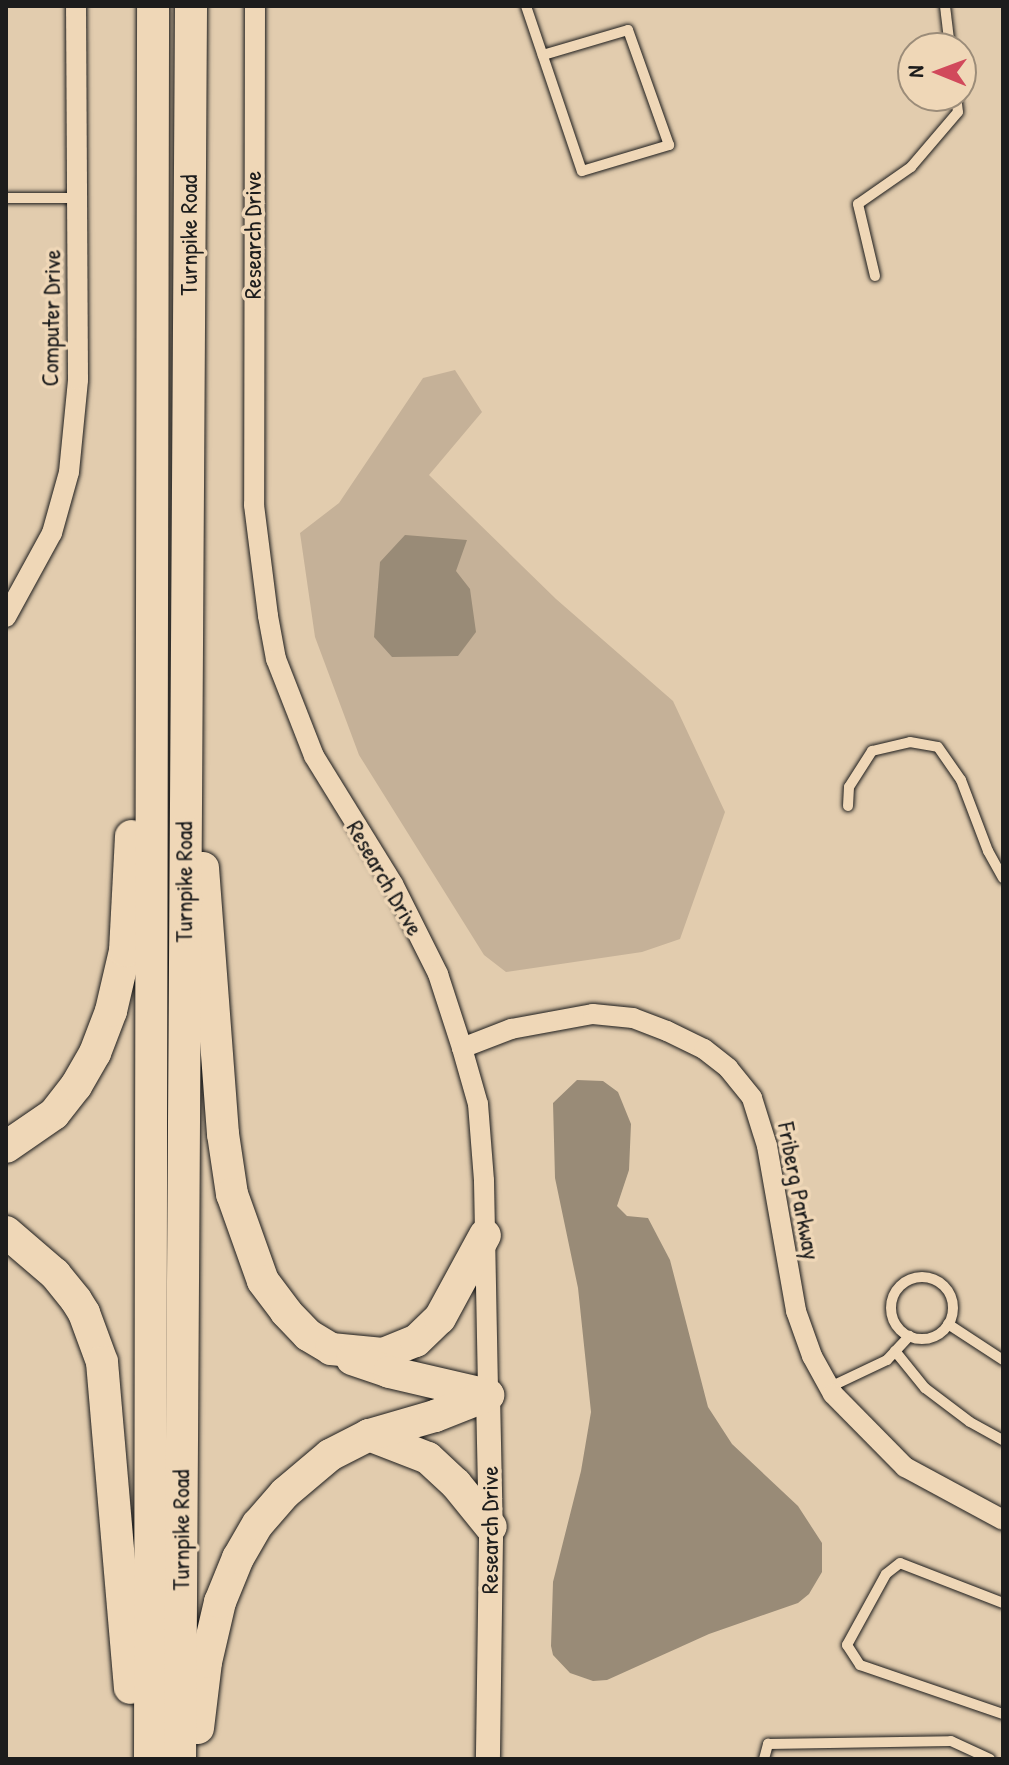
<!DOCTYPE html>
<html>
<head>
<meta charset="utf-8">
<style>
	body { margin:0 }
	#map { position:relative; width:1009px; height:1765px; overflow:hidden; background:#e2ccae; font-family:"Patrick Hand",sans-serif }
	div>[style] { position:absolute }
	.green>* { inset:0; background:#c5b198 }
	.water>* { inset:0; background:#998b77 }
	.roads { filter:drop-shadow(0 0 2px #1c1c1c) drop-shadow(0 0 2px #1c1c1c) }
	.service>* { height:10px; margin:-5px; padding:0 5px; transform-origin:5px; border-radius:5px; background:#efd7b7 }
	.service>.ring { margin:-5px; padding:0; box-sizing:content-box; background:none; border:10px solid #efd7b7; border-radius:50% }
	.minor>* { height:20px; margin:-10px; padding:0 10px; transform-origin:10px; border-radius:10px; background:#efd7b7 }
	.tertiary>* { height:24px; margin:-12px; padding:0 12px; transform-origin:12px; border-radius:12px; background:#efd7b7 }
	.trunk>* { height:32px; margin:-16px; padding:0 16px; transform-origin:16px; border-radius:16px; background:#efd7b7 }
	span { translate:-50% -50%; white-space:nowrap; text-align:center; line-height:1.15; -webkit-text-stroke:7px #efd7b7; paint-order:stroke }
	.street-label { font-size:24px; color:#1c1c1c }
	.frame { position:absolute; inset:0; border:8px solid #1c1c1c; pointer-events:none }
	.north { position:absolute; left:897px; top:32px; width:80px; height:80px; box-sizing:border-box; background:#efd7b7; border:2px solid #9b8c79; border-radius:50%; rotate:271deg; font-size:22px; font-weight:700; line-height:32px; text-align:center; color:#1c1c1c }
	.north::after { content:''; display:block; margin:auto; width:28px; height:36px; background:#d1495b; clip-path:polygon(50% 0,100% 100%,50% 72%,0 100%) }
</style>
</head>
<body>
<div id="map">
	<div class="green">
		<div style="clip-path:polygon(455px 370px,482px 412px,429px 475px,556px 599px,673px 701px,725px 812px,680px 939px,642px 952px,506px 972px,484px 955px,359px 755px,315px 637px,300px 533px,339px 503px,423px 378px)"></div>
	</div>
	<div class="water">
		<div style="clip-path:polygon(405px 535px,467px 540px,456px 571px,470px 589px,476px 632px,458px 656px,392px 657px,374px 637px,380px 562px)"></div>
		<div style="clip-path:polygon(577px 1080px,603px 1081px,618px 1092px,631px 1124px,629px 1170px,617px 1206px,627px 1216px,648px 1218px,670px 1260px,708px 1407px,732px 1444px,798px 1506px,822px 1543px,822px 1572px,809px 1594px,798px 1603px,709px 1634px,607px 1680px,593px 1681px,570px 1673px,553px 1655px,551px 1646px,553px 1582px,581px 1471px,591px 1412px,578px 1288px,555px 1178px,553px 1103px)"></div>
	</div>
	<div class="roads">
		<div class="service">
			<div style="left:526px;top:6px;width:174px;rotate:71.3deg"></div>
			<div style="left:582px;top:171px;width:91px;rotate:-16.6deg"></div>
			<div style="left:669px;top:145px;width:122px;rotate:-109.6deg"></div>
			<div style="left:628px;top:30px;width:89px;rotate:163.6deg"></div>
			<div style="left:945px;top:6px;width:42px;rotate:83.2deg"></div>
			<div style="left:6px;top:198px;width:71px"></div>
			<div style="left:875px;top:276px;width:74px;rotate:-103.3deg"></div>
			<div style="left:858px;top:204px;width:65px;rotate:-34.9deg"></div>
			<div style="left:911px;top:167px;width:72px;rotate:-49.5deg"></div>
			<div style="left:958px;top:112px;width:16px;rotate:-97deg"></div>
			<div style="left:848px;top:806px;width:19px;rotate:-87deg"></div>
			<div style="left:849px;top:787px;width:43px;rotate:-57.4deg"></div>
			<div style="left:872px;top:751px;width:39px;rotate:-13deg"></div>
			<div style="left:910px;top:742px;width:28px;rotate:10deg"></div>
			<div style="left:938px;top:747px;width:40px;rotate:55.1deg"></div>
			<div style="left:961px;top:780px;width:76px;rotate:69.2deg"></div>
			<div style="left:988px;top:851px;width:31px;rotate:61deg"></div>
			<div class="ring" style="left:891px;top:1277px;width:52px;height:52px"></div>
			<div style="left:948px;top:1324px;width:66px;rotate:33.2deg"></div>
			<div style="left:895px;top:1351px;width:48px;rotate:51deg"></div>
			<div style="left:925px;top:1388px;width:56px;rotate:37.1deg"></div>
			<div style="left:970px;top:1422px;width:38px;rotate:29deg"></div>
			<div style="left:830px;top:1387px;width:63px;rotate:-25.3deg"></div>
			<div style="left:887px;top:1360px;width:33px;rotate:-47deg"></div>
			<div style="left:1003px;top:1603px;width:110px;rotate:-158.8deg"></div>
			<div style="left:900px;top:1563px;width:18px;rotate:142deg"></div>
			<div style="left:886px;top:1574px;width:81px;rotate:118.8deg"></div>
			<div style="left:847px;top:1645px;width:24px;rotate:57deg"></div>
			<div style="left:860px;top:1665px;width:151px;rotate:18.9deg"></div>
			<div style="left:764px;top:1759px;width:16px;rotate:-75deg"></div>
			<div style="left:768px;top:1744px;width:183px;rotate:-0.9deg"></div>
			<div style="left:951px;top:1741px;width:43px;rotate:24.8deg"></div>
		</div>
		<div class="minor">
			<div style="left:255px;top:6px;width:499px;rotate:90.1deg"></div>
			<div style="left:254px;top:505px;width:112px;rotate:82.8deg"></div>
			<div style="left:268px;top:616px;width:44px;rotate:79.5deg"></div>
			<div style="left:276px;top:659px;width:104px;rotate:68.6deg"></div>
			<div style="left:314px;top:756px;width:150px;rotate:58.3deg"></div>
			<div style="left:393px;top:884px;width:101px;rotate:63.4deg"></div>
			<div style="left:438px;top:974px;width:78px;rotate:72deg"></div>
			<div style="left:462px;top:1048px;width:58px;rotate:74.1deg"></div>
			<div style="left:478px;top:1104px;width:77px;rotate:85.5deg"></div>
			<div style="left:484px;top:1181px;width:214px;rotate:88.9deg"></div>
			<div style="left:6px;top:617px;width:96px;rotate:-61.3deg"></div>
			<div style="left:52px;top:533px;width:63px;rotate:-74.4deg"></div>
			<div style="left:69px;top:472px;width:92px;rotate:-84.4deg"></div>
			<div style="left:78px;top:380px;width:374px;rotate:-90.3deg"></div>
			<div style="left:462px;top:1048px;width:53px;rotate:-21.2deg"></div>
			<div style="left:511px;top:1029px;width:83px;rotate:-10.4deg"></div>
			<div style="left:593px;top:1014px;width:40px;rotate:5.7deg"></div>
			<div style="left:633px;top:1018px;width:36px;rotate:21deg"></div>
			<div style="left:667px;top:1031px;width:41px;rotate:25.9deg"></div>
			<div style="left:704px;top:1049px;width:31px;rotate:38deg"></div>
			<div style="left:728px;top:1068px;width:38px;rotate:51deg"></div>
			<div style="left:752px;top:1098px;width:50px;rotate:72.6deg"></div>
			<div style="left:767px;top:1146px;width:168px;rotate:80deg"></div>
			<div style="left:796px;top:1311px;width:48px;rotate:70.4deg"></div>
			<div style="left:812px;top:1356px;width:43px;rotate:61.1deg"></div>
			<div style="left:833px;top:1394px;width:103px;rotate:45.4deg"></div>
			<div style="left:905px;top:1467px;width:111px;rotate:28.4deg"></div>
		</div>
		<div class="tertiary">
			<div style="left:488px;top:1395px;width:143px;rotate:88.8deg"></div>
			<div style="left:491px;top:1538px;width:221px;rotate:90.8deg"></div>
		</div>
		<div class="trunk">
			<div style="left:203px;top:868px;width:267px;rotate:85.7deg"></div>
			<div style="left:223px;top:1134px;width:61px;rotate:81.5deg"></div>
			<div style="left:232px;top:1194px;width:92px;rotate:70.4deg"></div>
			<div style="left:263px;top:1281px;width:39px;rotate:53deg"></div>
			<div style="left:286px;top:1312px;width:32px;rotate:46deg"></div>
			<div style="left:308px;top:1335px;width:27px;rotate:31deg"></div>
			<div style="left:331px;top:1349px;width:52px;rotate:5.5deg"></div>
			<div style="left:383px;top:1354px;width:35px;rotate:-22deg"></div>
			<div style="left:416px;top:1341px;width:33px;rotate:-44deg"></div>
			<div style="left:440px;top:1318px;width:94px;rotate:-61.5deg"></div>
			<div style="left:6px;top:1147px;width:58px;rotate:-34.5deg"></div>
			<div style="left:54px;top:1114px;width:36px;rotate:-52deg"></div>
			<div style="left:76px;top:1086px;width:38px;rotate:-60deg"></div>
			<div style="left:95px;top:1053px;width:45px;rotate:-69.1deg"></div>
			<div style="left:111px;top:1011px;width:62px;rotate:-76.9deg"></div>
			<div style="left:125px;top:951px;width:115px;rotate:-87deg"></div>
			<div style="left:6px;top:1232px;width:65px;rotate:40.6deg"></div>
			<div style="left:55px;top:1274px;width:33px;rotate:51deg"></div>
			<div style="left:76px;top:1300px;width:15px;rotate:58deg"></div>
			<div style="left:84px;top:1313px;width:52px;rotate:69.8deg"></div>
			<div style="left:102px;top:1362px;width:327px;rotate:85.1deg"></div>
			<div style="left:352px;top:1359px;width:39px;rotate:19deg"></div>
			<div style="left:389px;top:1372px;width:102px;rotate:13.1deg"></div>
			<div style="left:369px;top:1435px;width:63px;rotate:21.3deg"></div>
			<div style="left:428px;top:1458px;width:38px;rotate:43deg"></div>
			<div style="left:456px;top:1484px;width:55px;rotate:50.9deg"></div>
			<div style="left:198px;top:1728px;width:66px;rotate:-83.1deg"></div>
			<div style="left:206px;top:1662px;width:62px;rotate:-76.9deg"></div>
			<div style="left:220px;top:1602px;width:48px;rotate:-67.8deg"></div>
			<div style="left:238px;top:1558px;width:39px;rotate:-60deg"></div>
			<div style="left:258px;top:1524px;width:41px;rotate:-48.9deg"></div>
			<div style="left:285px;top:1493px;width:59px;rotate:-40.2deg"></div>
			<div style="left:330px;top:1455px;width:44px;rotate:-27.1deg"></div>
			<div style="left:369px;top:1435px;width:69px;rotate:-16.1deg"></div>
			<div style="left:435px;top:1416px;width:57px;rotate:-21.6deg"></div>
			<div style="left:150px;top:1759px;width:1753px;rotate:-89.9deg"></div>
			<div style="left:180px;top:1759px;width:1753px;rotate:-89.64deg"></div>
		</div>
	</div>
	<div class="street-label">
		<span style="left:189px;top:235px;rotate:-90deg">Turnpike Road</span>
		<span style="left:253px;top:235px;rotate:-90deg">Research Drive</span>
		<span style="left:51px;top:318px;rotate:-89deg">Computer Drive</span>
		<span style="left:385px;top:878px;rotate:60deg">Research Drive</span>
		<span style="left:184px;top:882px;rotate:-90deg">Turnpike Road</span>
		<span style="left:799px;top:1191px;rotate:79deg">Friberg Parkway</span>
		<span style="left:181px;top:1530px;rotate:-90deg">Turnpike Road</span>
		<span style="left:490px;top:1530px;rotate:-90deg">Research Drive</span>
	</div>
	<div class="frame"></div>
	<div class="north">N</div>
</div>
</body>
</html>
